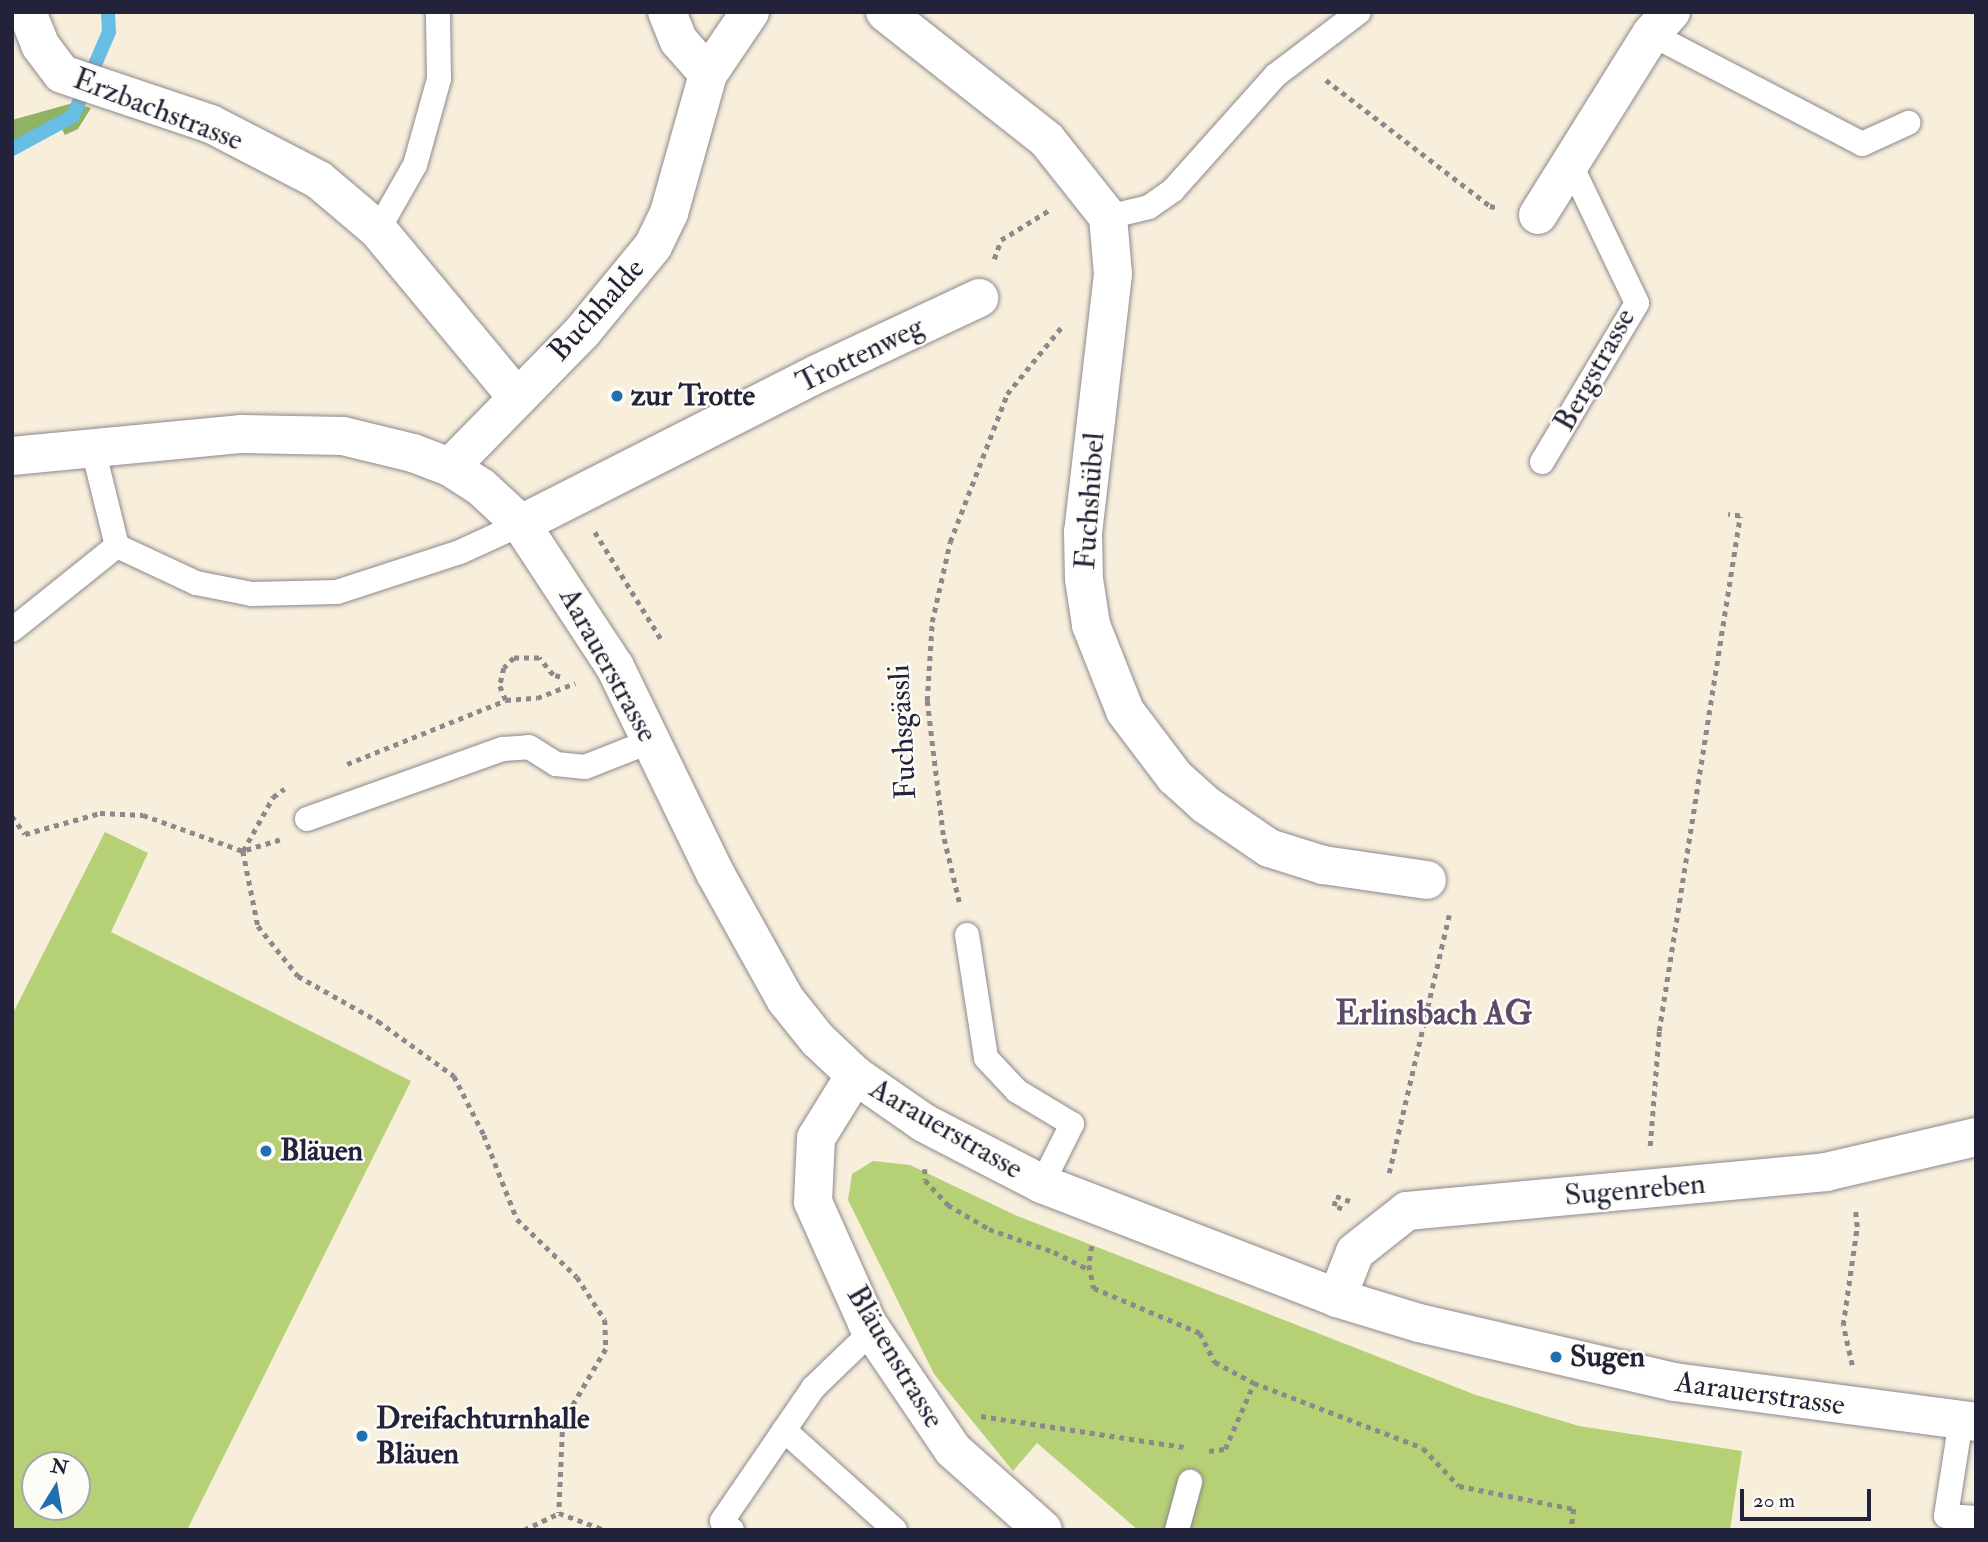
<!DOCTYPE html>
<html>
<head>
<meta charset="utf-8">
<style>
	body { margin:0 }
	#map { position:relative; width:1988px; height:1542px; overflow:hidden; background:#f8eedc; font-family:"IM FELL Double Pica",serif }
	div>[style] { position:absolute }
	.green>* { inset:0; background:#b6d075 }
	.forest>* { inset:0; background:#90b266 }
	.stream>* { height:14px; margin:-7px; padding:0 7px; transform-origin:7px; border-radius:7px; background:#67bde4 }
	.path>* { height:4.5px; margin-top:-2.25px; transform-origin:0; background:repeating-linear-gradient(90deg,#8d888c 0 5px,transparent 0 10px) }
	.roads { filter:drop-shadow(0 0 2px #8d888c) drop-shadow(0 0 2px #8d888c) }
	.lane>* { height:24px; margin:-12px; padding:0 12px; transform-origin:12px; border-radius:12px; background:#fff }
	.street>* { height:38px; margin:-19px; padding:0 19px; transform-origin:19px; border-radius:19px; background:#fff }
	.secondary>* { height:38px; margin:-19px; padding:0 19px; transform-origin:19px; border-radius:19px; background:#fff }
	.dots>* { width:19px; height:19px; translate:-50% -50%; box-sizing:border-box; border:4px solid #fdfcf7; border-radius:50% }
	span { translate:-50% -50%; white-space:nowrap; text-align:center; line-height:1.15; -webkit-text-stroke:5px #fdfcf7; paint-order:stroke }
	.street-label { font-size:30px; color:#22223b }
	.poi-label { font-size:30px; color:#22223b; font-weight:700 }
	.left { translate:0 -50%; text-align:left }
	.quarter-label { font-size:33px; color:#5b4a69; font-weight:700 }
	.frame { position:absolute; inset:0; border:14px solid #22223b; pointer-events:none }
	.north { position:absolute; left:21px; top:1451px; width:70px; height:70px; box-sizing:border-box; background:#fdfcf7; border:2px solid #a5a5ac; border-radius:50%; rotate:11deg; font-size:19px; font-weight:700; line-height:28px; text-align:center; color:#22223b }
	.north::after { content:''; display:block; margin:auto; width:24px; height:32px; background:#1f6fb2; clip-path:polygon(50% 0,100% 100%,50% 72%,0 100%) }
	.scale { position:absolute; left:1740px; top:1489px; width:131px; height:32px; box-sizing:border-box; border:4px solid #22223b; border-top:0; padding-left:9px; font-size:21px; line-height:24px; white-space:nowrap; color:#22223b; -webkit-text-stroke:5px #fdfcf7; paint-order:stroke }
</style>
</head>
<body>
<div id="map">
	<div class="green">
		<div style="clip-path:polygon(evenodd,105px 832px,148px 853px,111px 932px,411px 1081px,187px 1530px,12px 1530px,12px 1015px,105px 832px,35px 1465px,77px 1465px,77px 1507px,35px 1507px,35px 1465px)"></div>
		<div style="clip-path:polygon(873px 1161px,910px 1165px,1015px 1215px,1476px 1395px,1579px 1426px,1742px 1451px,1730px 1530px,1138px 1530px,1037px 1443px,1013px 1471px,934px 1374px,848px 1200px,852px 1174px)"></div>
	</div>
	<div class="forest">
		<div style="clip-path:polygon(73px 103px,91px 108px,78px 129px,65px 135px,62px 129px,12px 147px,12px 120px)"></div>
	</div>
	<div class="stream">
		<div style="left:12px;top:149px;width:69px;rotate:-28.4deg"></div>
		<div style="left:73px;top:116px;width:91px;rotate:-66.8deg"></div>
		<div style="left:109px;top:32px;width:20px;rotate:-93deg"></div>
	</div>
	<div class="path">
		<div style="left:1326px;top:80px;width:207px;rotate:37.5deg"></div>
		<div style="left:1490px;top:206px;width:9px;rotate:13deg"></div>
		<div style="left:994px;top:259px;width:20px;rotate:-70deg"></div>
		<div style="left:1001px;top:240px;width:59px;rotate:-31.8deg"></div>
		<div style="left:595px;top:532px;width:126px;rotate:58.3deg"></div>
		<div style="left:560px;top:677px;width:7px;rotate:-164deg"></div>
		<div style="left:553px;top:675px;width:22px;rotate:-129deg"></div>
		<div style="left:539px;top:658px;width:25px;rotate:180deg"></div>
		<div style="left:514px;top:658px;width:14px;rotate:135deg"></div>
		<div style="left:504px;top:668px;width:18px;rotate:103deg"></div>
		<div style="left:500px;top:686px;width:15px;rotate:67deg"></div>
		<div style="left:506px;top:700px;width:31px;rotate:-4deg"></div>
		<div style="left:537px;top:698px;width:41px;rotate:-21.5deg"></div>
		<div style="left:347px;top:764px;width:171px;rotate:-21.9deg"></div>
		<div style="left:12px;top:816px;width:22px;rotate:54deg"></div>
		<div style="left:25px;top:834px;width:78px;rotate:-15.6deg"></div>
		<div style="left:100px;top:813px;width:43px;rotate:2.7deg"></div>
		<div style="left:143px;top:815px;width:106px;rotate:19.8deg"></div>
		<div style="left:243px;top:851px;width:62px;rotate:-60.9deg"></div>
		<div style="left:273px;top:797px;width:14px;rotate:-36deg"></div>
		<div style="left:280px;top:840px;width:39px;rotate:163deg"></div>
		<div style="left:243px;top:851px;width:76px;rotate:78.7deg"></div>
		<div style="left:258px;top:926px;width:64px;rotate:51.3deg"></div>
		<div style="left:298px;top:976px;width:92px;rotate:29.4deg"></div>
		<div style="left:378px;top:1021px;width:94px;rotate:35.9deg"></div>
		<div style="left:454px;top:1076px;width:66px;rotate:63deg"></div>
		<div style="left:484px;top:1135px;width:90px;rotate:68.6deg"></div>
		<div style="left:517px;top:1219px;width:83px;rotate:44deg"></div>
		<div style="left:577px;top:1277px;width:51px;rotate:56.9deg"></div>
		<div style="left:605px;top:1320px;width:29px;rotate:88deg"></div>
		<div style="left:606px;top:1349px;width:85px;rotate:120.5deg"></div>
		<div style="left:563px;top:1422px;width:91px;rotate:92.5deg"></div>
		<div style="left:559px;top:1513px;width:49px;rotate:20.3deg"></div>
		<div style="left:959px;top:902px;width:69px;rotate:-103.4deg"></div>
		<div style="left:943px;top:835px;width:135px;rotate:-96.8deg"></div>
		<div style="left:927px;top:701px;width:79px;rotate:-86.4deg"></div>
		<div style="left:932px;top:622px;width:82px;rotate:-77.3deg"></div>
		<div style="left:950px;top:542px;width:159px;rotate:-68.9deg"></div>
		<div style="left:1007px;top:394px;width:90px;rotate:-50.8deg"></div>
		<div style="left:1650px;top:1146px;width:115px;rotate:-85.5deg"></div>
		<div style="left:1659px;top:1031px;width:521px;rotate:-81.06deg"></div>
		<div style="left:1740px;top:516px;width:12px;rotate:-171deg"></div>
		<div style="left:925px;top:1169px;width:11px;rotate:90deg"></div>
		<div style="left:925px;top:1180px;width:34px;rotate:47deg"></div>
		<div style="left:948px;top:1205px;width:48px;rotate:30.3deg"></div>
		<div style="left:989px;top:1229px;width:69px;rotate:19.5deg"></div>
		<div style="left:1054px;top:1252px;width:40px;rotate:26.6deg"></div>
		<div style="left:1389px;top:1173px;width:265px;rotate:-76.9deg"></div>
		<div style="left:1342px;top:1209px;width:9px;rotate:-159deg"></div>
		<div style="left:1334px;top:1206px;width:10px;rotate:-79deg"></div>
		<div style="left:1336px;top:1196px;width:15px;rotate:20deg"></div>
		<div style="left:1092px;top:1246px;width:19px;rotate:99deg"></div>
		<div style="left:1089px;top:1265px;width:24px;rotate:78deg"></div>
		<div style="left:1094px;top:1288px;width:115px;rotate:23deg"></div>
		<div style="left:1200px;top:1333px;width:33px;rotate:63deg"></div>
		<div style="left:1215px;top:1362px;width:44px;rotate:28.3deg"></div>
		<div style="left:1254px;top:1383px;width:181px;rotate:21deg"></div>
		<div style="left:1423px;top:1448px;width:52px;rotate:46.5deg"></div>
		<div style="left:1459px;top:1486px;width:117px;rotate:11.3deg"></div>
		<div style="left:1574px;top:1509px;width:21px;rotate:98deg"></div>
		<div style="left:1852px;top:1365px;width:41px;rotate:-102.7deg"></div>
		<div style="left:1843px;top:1325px;width:99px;rotate:-81.9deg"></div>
		<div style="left:1857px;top:1227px;width:19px;rotate:-96deg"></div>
		<div style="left:981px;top:1416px;width:205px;rotate:8.7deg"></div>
		<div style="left:1209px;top:1451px;width:16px;rotate:-7deg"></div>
		<div style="left:1225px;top:1449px;width:72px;rotate:-66.3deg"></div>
		<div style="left:524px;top:1530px;width:39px;rotate:-26deg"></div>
	</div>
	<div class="roads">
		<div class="lane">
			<div style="left:1651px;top:34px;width:238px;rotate:27.5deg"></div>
			<div style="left:1862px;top:144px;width:51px;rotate:-24.5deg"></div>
			<div style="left:1108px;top:217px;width:42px;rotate:-13.7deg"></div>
			<div style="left:1149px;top:207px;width:29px;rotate:-35deg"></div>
			<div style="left:1173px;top:190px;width:154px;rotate:-48.2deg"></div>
			<div style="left:1276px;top:75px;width:104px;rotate:-37.2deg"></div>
			<div style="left:378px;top:230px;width:75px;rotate:-60.4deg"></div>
			<div style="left:415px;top:165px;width:89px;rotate:-74.4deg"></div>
			<div style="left:439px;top:79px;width:67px;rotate:-90.9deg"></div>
			<div style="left:92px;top:445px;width:104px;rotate:76.1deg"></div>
			<div style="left:117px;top:546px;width:87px;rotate:25.1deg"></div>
			<div style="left:196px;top:583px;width:57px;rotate:11.1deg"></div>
			<div style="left:252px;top:594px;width:85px;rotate:-1.3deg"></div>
			<div style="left:337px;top:592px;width:129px;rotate:-18deg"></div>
			<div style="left:460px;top:552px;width:67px;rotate:-24.7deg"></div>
			<div style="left:1542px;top:462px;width:185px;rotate:-59.1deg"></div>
			<div style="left:1637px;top:303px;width:155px;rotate:-115.6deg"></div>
			<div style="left:12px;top:630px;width:134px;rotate:-38.7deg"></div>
			<div style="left:307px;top:819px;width:208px;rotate:-19.7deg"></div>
			<div style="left:503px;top:749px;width:26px;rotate:-4deg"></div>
			<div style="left:529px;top:747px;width:32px;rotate:32deg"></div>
			<div style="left:556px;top:764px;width:29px;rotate:6deg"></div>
			<div style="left:585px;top:767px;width:71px;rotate:-21.5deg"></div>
			<div style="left:967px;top:935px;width:124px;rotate:81.2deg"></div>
			<div style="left:986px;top:1058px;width:45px;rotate:46.8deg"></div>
			<div style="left:1017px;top:1091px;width:64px;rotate:31deg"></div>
			<div style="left:1072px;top:1124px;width:67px;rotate:116.6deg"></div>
			<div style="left:1961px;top:1420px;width:97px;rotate:98.9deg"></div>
			<div style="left:1946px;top:1516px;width:30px;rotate:4deg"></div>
			<div style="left:784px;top:1430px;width:149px;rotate:42deg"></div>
			<div style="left:732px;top:1530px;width:13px;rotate:-138deg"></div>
			<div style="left:722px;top:1521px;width:161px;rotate:-55.6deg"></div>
			<div style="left:813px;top:1388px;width:82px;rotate:-44deg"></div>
			<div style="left:1177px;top:1530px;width:50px;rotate:-74.8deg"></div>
		</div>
		<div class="street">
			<div style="left:27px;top:12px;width:35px;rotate:68deg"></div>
			<div style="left:40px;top:45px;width:36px;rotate:53deg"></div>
			<div style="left:62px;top:74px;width:157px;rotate:18.6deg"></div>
			<div style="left:211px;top:124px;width:122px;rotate:27.4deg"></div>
			<div style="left:319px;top:180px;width:77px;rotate:40.3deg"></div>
			<div style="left:378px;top:230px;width:214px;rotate:50.3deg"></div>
			<div style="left:667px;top:12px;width:31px;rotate:68deg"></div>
			<div style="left:679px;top:41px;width:44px;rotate:48.7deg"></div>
			<div style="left:885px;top:12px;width:206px;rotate:38.3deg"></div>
			<div style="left:1047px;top:140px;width:98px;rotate:51.6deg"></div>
			<div style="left:1108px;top:217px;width:57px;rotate:85deg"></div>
			<div style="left:1113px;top:274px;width:260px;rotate:96.6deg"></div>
			<div style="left:1083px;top:532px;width:47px;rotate:88.8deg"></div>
			<div style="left:1084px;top:579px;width:47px;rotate:81.3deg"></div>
			<div style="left:1091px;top:625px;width:92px;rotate:68.4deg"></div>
			<div style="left:1125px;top:711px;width:83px;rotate:52.9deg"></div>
			<div style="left:1175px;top:777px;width:42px;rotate:42.1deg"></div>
			<div style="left:1206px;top:805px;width:76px;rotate:34.3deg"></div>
			<div style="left:1269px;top:848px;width:57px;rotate:17.5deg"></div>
			<div style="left:1323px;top:865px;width:105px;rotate:8.2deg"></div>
			<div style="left:1538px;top:215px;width:213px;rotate:-58deg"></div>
			<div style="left:1651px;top:34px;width:30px;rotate:-48deg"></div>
			<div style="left:450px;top:467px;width:190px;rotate:-45.6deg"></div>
			<div style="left:583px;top:331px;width:110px;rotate:-50.5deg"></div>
			<div style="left:653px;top:246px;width:37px;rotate:-64deg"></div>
			<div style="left:669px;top:213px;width:144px;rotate:-74.3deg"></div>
			<div style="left:708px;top:74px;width:75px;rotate:-55.9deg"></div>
			<div style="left:521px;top:524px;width:334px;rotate:-26.9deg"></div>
			<div style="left:819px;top:373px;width:177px;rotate:-25.1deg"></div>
			<div style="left:855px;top:1075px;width:74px;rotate:121.8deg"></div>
			<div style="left:816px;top:1138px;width:64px;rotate:92.7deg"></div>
			<div style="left:813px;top:1202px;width:133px;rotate:65.9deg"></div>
			<div style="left:867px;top:1323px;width:153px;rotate:55.9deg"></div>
			<div style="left:953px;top:1450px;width:120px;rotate:41.6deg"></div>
			<div style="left:1337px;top:1298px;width:49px;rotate:-68.6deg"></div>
			<div style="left:1355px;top:1252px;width:66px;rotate:-38.3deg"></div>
			<div style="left:1407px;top:1211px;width:421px;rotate:-5.3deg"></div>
			<div style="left:1826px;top:1172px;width:154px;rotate:-13.1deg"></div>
		</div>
		<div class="secondary">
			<div style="left:12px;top:456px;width:231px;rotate:-5.5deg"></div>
			<div style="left:242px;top:434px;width:101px;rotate:1.1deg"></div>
			<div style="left:343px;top:436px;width:72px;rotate:13.7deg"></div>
			<div style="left:413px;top:453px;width:40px;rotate:21deg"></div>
			<div style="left:450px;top:467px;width:37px;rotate:33deg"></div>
			<div style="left:481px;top:487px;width:54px;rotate:42.8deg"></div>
			<div style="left:521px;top:524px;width:171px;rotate:56.7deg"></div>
			<div style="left:615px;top:667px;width:229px;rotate:64.1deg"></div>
			<div style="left:715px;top:873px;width:144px;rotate:60.9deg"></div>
			<div style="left:785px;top:999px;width:53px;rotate:51.2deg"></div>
			<div style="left:818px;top:1040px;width:51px;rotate:43.4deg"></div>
			<div style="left:855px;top:1075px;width:84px;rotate:34.8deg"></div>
			<div style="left:924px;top:1123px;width:133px;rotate:27.3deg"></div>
			<div style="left:1042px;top:1184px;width:316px;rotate:21.1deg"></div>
			<div style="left:1337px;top:1298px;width:86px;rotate:17deg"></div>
			<div style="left:1419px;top:1323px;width:262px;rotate:13deg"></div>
			<div style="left:1674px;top:1382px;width:305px;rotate:7.5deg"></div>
		</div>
	</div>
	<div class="dots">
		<div style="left:617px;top:396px;background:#1f6fb2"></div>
		<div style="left:266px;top:1151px;background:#1f6fb2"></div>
		<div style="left:1556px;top:1357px;background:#1f6fb2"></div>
		<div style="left:362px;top:1436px;background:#1f6fb2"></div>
	</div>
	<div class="street-label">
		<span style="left:158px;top:110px;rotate:21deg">Erzbachstrasse</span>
		<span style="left:597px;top:310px;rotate:-48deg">Buchhalde</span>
		<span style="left:860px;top:355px;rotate:-26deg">Trottenweg</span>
		<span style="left:1595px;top:370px;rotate:-61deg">Bergstrasse</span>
		<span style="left:1090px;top:501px;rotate:-86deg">Fuchshübel</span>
		<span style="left:608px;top:665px;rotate:61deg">Aarauerstrasse</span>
		<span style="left:903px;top:732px;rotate:-93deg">Fuchsgässli</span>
		<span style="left:946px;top:1129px;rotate:30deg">Aarauerstrasse</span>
		<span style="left:1635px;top:1190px;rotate:-5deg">Sugenreben</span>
		<span style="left:895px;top:1357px;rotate:59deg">Bläuenstrasse</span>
		<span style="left:1760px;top:1394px;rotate:8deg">Aarauerstrasse</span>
	</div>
	<div class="poi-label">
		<span class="left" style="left:631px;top:396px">zur Trotte</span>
		<span class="left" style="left:280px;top:1151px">Bläuen</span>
		<span class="left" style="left:1570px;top:1357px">Sugen</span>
		<span class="left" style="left:376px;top:1436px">Dreifachturnhalle<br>Bläuen</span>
	</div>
	<div class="quarter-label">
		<span style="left:1434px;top:1014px">Erlinsbach AG</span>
	</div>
	<div class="frame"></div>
	<div class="north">N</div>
	<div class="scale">20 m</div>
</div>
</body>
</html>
